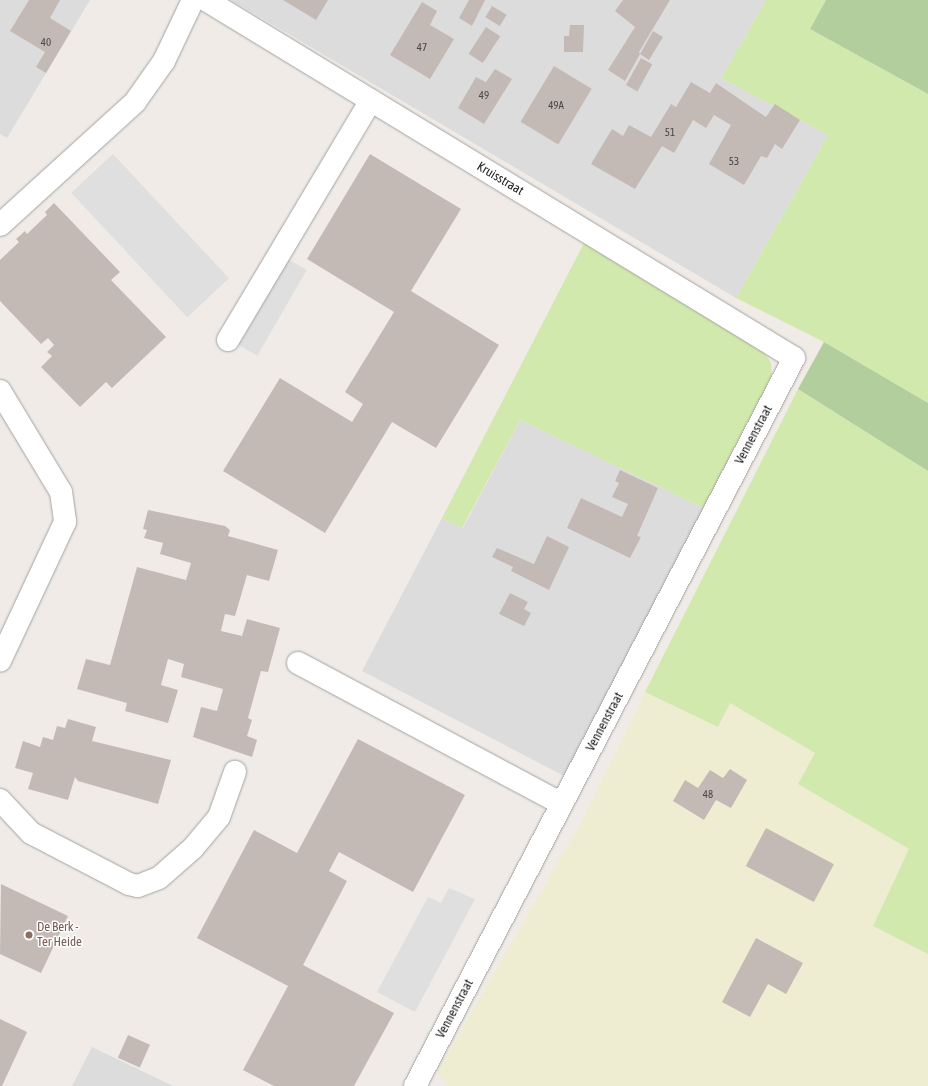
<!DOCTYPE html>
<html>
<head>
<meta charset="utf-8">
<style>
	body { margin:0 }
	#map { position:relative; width:928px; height:1086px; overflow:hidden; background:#f0ebe6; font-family:"Asap Condensed",sans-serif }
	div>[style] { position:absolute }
	.residential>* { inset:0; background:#dddcdc }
	.farmland>* { inset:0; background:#eeedd2 }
	.grass>* { inset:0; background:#d2e9ad }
	.forest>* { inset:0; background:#b1ce9c }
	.parking>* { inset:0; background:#dfdfdf; transform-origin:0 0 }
	.building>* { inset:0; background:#c4bab5; transform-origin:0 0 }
	.roads { filter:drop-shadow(0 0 1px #a3a3a3) drop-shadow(0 0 1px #a3a3a3) }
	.minor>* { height:22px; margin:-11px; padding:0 11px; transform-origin:11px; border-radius:11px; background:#fff }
	.dots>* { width:11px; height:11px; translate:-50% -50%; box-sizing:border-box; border:2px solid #fff; border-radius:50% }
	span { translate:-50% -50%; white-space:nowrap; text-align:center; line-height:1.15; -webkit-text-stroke:3px #fff; paint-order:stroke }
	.number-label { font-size:11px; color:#484644 }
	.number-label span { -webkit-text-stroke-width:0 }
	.street-label { font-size:13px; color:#1f1f1f }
	.education-label { font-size:13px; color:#785e54 }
	.left { translate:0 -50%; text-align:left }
</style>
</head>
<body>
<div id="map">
	<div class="residential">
		<div style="clip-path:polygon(0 0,90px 0,7px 138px,0 134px)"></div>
		<div style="clip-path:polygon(231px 0,766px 0,721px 78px,828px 135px,736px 298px)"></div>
		<div style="clip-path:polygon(520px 420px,704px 508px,568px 778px,362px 671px,442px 518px,463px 528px)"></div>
		<div style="clip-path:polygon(92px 1047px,173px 1086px,72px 1086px)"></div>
	</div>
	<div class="farmland">
		<div style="clip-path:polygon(645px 692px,718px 727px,730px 703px,815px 753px,798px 784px,909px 849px,873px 926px,928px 954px,928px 1086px,447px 1086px,437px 1072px,583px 819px)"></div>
	</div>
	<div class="grass">
		<div style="clip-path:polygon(766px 0,826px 0,810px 29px,928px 94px,928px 403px,824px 342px,736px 298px,828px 135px,721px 78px)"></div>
		<div style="clip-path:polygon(584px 243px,761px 346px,771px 363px,772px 378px,704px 508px,520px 420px,462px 528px,442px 518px)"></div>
		<div style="clip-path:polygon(798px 389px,928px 471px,928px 954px,873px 926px,909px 849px,798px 784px,815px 753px,730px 703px,718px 727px,645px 692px)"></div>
	</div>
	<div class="forest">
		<div style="clip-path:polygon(826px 0,928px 0,928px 94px,810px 29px)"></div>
		<div style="clip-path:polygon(824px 342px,928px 403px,928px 471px,798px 389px)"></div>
	</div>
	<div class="parking">
		<div style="left:113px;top:154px;width:170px;height:57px;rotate:47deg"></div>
		<div style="left:286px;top:258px;width:24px;height:99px;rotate:30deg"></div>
		<div style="clip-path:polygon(449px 888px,475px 899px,415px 1012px,377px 992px,428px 897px,441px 903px)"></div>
	</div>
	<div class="building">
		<div style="clip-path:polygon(29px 0,60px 0,50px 18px,71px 31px,46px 73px,36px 67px,45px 52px,10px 31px)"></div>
		<div style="clip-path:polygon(283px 0,328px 0,316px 20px)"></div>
		<div style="clip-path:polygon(469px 0,485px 0,472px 26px,459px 18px)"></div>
		<div style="clip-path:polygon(623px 0,670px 0,639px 52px,640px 54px,653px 31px,663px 37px,649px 60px,640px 54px,625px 81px,608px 70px,635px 27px,615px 11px)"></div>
		<div style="clip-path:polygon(422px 2px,437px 11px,430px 25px,454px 39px,430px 79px,390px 55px)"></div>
		<div style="left:492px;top:6px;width:17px;height:13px;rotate:31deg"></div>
		<div style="clip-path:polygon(570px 25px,584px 25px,583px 52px,564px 52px,564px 36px,569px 36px)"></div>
		<div style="left:486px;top:27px;width:17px;height:32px;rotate:33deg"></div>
		<div style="left:641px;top:58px;width:13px;height:31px;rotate:29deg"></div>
		<div style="left:554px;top:66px;width:44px;height:65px;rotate:31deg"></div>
		<div style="clip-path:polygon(495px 69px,512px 79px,484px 124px,458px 108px,476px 77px,486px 82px)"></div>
		<div style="clip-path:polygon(691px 82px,710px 93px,716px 83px,766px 117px,775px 104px,800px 120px,782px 149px,775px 144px,767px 158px,761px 156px,744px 185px,709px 164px,731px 125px,714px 115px,706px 128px,693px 120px,674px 153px,662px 146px,635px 189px,591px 164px,612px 129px,623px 136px,629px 125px,651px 137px,671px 104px,676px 107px)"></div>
		<div style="clip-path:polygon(370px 154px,461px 209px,411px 291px,499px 345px,436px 448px,392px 422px,325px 533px,223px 471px,280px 378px,352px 422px,363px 404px,345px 392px,394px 312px,307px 259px)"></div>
		<div style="clip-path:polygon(54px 203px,120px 272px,111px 280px,166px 337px,112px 388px,106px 382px,80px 407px,41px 367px,52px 356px,47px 352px,54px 345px,48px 338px,41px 344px,0 301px,0 260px,19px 242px,16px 239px,25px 231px,27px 234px,47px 215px,45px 212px)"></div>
		<div style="clip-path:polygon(620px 470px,658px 488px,637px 536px,641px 537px,630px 558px,567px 528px,581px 498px,622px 517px,628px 504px,612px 497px,619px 483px,615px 481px)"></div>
		<div style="clip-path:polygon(148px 510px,225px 526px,230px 530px,228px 536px,278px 550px,269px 581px,247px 575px,235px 616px,225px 614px,221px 631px,242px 636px,247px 619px,280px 628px,268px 672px,261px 671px,248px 718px,252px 720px,247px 736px,257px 740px,252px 757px,193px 737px,201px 707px,217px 711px,223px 689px,181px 677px,184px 664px,168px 659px,161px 685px,178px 690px,168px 723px,125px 711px,127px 703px,77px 689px,86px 659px,110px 665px,137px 567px,186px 580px,191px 563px,160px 554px,163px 543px,144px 538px,147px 530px,143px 529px)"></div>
		<div style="clip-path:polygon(547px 536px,569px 547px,549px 590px,511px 571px,513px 567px,492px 557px,497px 548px,534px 564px)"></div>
		<div style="clip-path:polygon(510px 593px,528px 602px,524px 609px,531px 613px,524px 626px,499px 614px)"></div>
		<div style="clip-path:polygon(68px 719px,96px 727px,92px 741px,171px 760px,158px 804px,78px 781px,75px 777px,68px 800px,28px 789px,33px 773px,15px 768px,23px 741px,40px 747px,43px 737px,53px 740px,57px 726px,65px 728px)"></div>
		<div style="clip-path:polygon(358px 739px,465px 795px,413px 892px,339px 852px,329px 871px,347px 881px,303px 965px,394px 1013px,354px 1086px,274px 1086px,243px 1070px,288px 986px,197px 938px,254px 830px,297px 853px)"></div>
		<div style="clip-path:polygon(730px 769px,747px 780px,731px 808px,716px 800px,704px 820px,673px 801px,685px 780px,698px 788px,710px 770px,723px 778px)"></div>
		<div style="left:766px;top:828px;width:77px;height:43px;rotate:28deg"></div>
		<div style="clip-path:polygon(1px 884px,68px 916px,41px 973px,0 954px)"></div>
		<div style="clip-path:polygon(756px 938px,803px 963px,786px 994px,768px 984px,750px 1017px,722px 1002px)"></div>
		<div style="clip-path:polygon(0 1019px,27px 1032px,2px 1086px,0 1086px)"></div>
		<div style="left:128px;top:1035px;width:24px;height:25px;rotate:24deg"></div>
	</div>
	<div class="roads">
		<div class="minor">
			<div style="left:206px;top:0;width:688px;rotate:31.33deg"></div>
			<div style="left:794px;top:358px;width:821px;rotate:117.5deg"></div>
			<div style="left:0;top:225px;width:183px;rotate:-42.3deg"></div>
			<div style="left:135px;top:102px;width:50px;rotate:-54.7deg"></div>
			<div style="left:164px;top:61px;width:68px;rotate:-64.6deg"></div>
			<div style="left:228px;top:340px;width:279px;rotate:-59.2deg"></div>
			<div style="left:0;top:391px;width:118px;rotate:58.9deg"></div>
			<div style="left:61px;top:492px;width:30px;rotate:82deg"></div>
			<div style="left:65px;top:522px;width:153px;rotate:115.1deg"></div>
			<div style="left:298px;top:663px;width:299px;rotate:28.1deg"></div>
			<div style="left:0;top:800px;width:45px;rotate:46.8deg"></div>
			<div style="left:31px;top:833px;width:110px;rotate:27.5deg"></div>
			<div style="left:129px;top:884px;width:9px;rotate:13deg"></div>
			<div style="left:138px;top:886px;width:22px;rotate:-21deg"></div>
			<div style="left:159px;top:878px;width:45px;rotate:-41.4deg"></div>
			<div style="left:193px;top:848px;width:40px;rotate:-50deg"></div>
			<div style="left:219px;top:817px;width:48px;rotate:-70.4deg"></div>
		</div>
	</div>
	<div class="dots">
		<div style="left:29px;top:935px;background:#8d6e63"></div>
	</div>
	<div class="number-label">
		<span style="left:46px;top:42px">40</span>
		<span style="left:422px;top:47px">47</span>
		<span style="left:484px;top:95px">49</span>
		<span style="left:556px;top:105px">49A</span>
		<span style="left:670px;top:132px">51</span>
		<span style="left:734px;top:161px">53</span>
		<span style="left:708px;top:794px">48</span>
	</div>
	<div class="street-label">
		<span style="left:500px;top:179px;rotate:31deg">Kruisstraat</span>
		<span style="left:754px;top:435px;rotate:-62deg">Vennenstraat</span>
		<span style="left:605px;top:722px;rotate:-62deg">Vennenstraat</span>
		<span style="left:455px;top:1009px;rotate:-62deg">Vennenstraat</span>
	</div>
	<div class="education-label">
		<span class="left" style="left:37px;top:935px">De Berk -<br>Ter Heide</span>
	</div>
</div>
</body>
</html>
